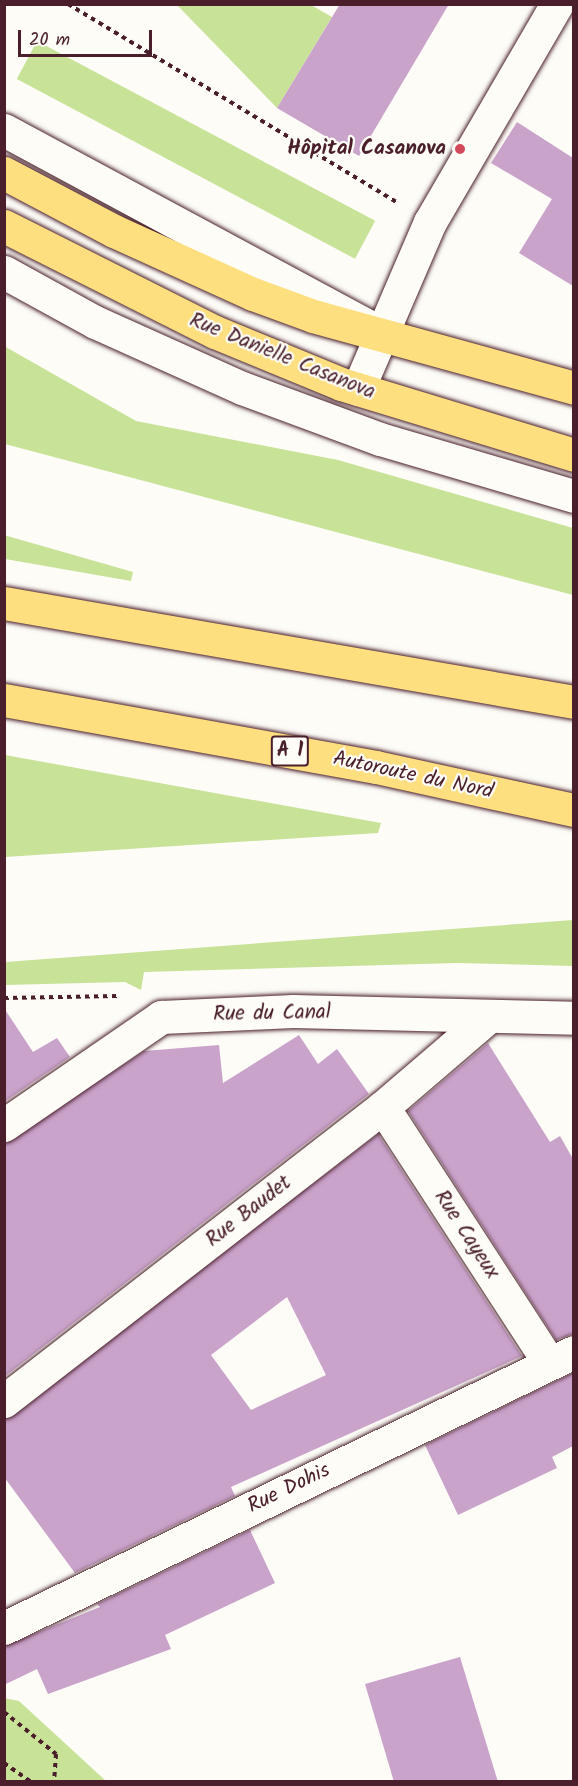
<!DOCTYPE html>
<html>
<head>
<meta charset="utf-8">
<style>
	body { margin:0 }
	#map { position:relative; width:578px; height:1786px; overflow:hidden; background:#fdfcf7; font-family:Kalam,sans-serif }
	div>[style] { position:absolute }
	.green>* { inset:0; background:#c8e298; transform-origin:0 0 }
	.building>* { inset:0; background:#caa3cb }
	.path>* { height:4px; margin-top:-2px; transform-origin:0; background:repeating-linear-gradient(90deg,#4a1f2b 0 4.5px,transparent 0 9px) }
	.roads { filter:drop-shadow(0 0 2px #4a1f2b) drop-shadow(0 0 2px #4a1f2b) }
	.minor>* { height:33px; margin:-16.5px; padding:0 16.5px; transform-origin:16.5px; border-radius:16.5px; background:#fdfcf7 }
	.major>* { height:33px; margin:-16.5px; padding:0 16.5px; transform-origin:16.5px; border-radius:16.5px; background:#fedf80 }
	.highway>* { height:33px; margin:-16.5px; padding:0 16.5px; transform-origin:16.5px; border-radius:16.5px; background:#fedf80 }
	.dots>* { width:16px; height:16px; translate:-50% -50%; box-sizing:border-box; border:3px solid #fdfcf7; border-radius:50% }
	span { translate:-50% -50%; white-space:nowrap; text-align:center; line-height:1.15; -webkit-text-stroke:4.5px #fdfcf7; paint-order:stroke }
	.shield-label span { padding:2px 4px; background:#fdfcf7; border:2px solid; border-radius:4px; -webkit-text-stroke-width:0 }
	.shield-label { font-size:20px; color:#4a1f2b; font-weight:700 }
	.poi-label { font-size:21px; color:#4a1f2b; font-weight:700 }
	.right { translate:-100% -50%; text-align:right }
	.street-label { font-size:21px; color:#4a1f2b }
	.frame { position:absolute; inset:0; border:6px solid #4a1f2b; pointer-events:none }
	.scale { position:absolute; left:18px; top:30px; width:134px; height:27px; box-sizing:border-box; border:3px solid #4a1f2b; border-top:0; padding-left:8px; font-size:18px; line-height:21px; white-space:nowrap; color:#4a1f2b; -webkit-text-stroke:4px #fdfcf7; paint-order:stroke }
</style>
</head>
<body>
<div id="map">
	<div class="green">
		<div style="clip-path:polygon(177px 5px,311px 5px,332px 17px,277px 108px)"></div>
		<div style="left:37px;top:41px;width:383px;height:43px;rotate:28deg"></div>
		<div style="clip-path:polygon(4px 346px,136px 421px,338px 460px,573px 528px,573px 595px,5px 444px)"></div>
		<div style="clip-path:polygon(4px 535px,133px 572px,131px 581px,5px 559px)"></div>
		<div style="clip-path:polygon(4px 755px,5px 755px,381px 823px,378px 833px,5px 857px)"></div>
		<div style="clip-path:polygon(573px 920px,573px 966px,457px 963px,144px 972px,141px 990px,125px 982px,5px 985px,5px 962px)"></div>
		<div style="clip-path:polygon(4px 1698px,19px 1701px,106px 1781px,5px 1781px)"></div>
	</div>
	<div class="building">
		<div style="clip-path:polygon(340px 4px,449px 4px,359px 156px,277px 108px)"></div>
		<div style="clip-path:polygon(517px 122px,573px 158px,573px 286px,519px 253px,552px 199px,491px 163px)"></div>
		<div style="clip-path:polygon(4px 1008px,33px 1052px,57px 1038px,70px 1057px,4px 1102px)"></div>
		<div style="clip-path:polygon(299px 1035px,318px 1064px,337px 1049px,369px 1094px,4px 1377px,4px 1144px,144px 1051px,219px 1045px,223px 1083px)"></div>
		<div style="clip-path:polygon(488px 1043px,550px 1142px,560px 1136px,573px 1159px,573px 1334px,556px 1340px,408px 1111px)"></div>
		<div style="clip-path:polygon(evenodd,378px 1134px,522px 1356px,231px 1487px,235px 1496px,75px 1573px,4px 1477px,4px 1419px,378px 1134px,287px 1297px,326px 1375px,251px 1410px,211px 1355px,287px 1297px)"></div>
		<div style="clip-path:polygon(573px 1373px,573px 1446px,552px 1457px,557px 1468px,458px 1515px,425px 1445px)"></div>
		<div style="clip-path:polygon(250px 1530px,275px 1583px,165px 1635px,171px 1649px,48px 1694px,37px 1669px,4px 1685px,4px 1646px,100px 1607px,97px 1604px)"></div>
		<div style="clip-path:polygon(460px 1657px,498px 1782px,394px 1782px,365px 1684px)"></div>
	</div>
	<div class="path">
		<div style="left:68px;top:4px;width:383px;rotate:31.1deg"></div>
		<div style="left:4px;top:998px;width:113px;rotate:-1deg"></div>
		<div style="left:4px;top:1712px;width:67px;rotate:38.9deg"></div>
		<div style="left:56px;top:1754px;width:28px;rotate:94deg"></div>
		<div style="left:4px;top:1763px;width:33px;rotate:35deg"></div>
	</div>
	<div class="roads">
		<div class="minor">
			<div style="left:4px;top:130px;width:416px;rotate:28.3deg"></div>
			<div style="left:4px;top:272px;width:104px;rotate:28.8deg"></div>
			<div style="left:95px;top:322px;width:161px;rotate:24.2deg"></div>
			<div style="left:242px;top:388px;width:147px;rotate:20.3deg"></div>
			<div style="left:380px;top:439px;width:202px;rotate:16.4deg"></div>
			<div style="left:358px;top:389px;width:182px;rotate:-66.7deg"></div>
			<div style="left:430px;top:222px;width:252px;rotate:-59.8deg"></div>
			<div style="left:383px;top:1107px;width:305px;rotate:57deg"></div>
			<div style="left:4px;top:1125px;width:191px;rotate:-34.5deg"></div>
			<div style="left:161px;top:1017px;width:132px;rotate:-2.6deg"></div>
			<div style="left:293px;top:1011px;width:281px;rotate:1.4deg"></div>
			<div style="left:4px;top:1401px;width:480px;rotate:-37.8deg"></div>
			<div style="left:383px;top:1107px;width:138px;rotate:-40.6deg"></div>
			<div style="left:4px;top:1628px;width:633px;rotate:-25.84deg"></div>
		</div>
		<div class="major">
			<div style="left:4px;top:173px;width:124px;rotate:27.8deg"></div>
			<div style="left:114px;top:231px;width:153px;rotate:24.4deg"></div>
			<div style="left:253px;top:294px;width:64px;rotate:20.1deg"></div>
			<div style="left:313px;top:316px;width:271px;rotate:15.4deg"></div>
			<div style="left:4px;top:226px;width:236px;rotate:26.7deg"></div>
			<div style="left:215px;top:332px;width:136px;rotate:22.4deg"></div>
			<div style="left:341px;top:384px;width:244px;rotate:16.9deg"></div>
		</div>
		<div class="highway">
			<div style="left:4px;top:603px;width:579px;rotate:9.85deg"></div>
			<div style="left:4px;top:700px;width:378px;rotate:10.2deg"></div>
			<div style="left:376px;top:767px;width:203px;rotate:12.3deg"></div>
		</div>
	</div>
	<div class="dots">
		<div style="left:460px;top:149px;background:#d1495b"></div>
	</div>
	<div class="shield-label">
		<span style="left:290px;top:751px">A 1</span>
	</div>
	<div class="poi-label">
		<span class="right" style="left:446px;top:149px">Hôpital Casanova</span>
	</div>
	<div class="street-label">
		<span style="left:282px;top:357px;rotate:22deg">Rue Danielle Casanova</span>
		<span style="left:413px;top:776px;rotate:12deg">Autoroute du Nord</span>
		<span style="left:272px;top:1014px;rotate:-1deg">Rue du Canal</span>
		<span style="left:249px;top:1212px;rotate:-38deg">Rue Baudet</span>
		<span style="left:466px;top:1235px;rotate:57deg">Rue Cayeux</span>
		<span style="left:289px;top:1489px;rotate:-26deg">Rue Dohis</span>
	</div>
	<div class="frame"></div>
	<div class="scale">20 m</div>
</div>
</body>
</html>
